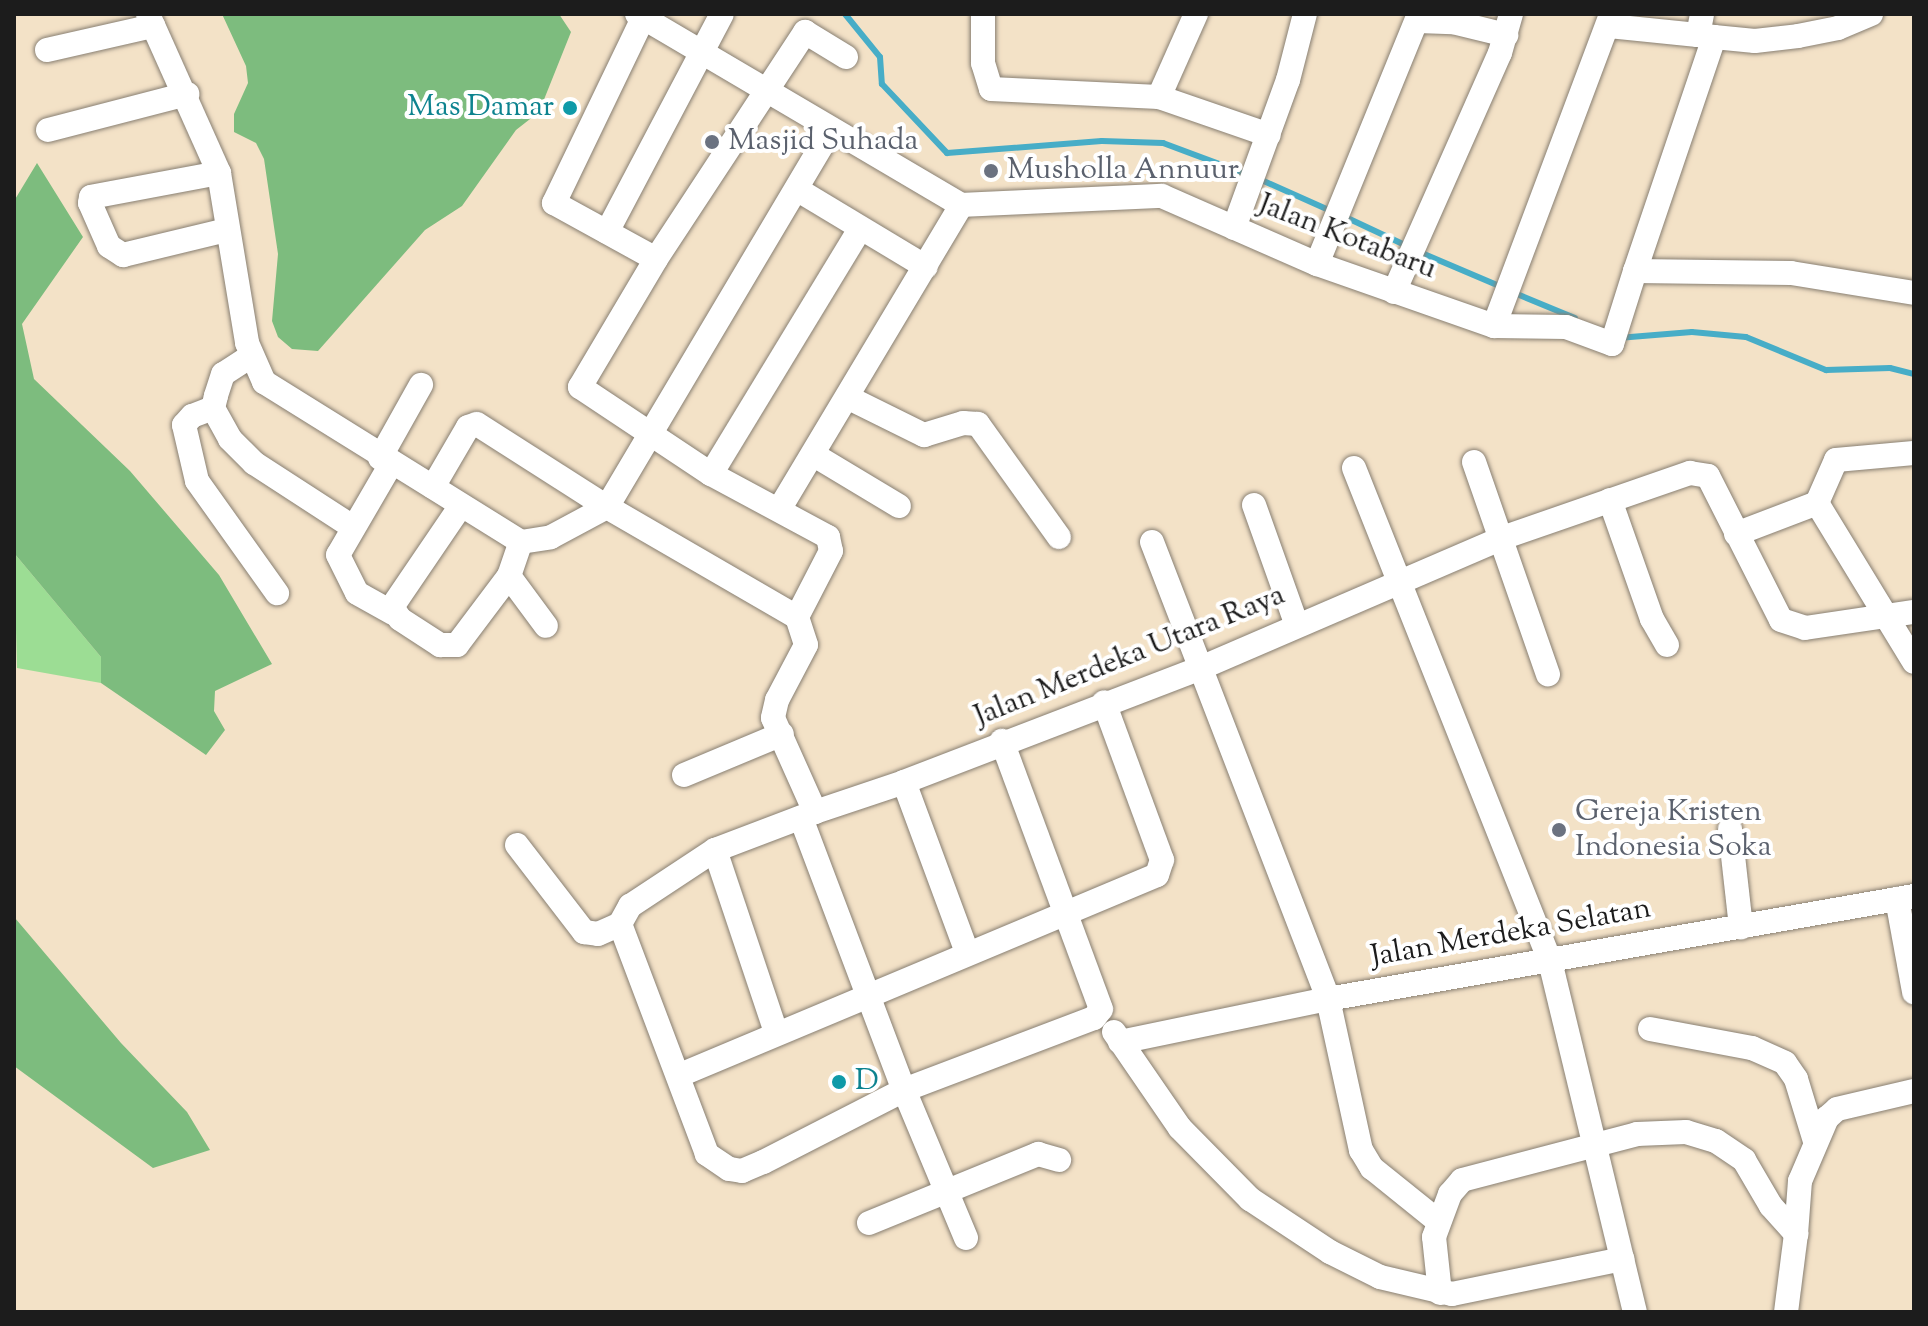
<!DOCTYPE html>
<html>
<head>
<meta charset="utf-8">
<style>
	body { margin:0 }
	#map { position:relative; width:1928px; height:1326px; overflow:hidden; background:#f3e2c7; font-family:"Sorts Mill Goudy",serif }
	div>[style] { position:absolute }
	.green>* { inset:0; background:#9cdd94 }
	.forest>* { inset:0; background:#7dbc7e }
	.stream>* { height:6px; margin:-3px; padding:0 3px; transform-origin:3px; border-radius:3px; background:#47adc7 }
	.roads { filter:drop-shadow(0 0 2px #887f72) drop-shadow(0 0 2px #887f72) }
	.minor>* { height:24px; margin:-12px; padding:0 12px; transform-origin:12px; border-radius:12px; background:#fff }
	.dots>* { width:22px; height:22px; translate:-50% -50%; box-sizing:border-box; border:4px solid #fff; border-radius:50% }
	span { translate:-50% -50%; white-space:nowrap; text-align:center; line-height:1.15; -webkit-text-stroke:8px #fff; paint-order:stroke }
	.culture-label { font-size:30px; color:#0d838f }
	.right { translate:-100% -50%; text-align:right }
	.left { translate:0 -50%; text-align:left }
	.worship-label { font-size:30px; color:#5b616d }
	.street-label { font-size:30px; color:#1c1c1c }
	.frame { position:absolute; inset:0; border:16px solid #1c1c1c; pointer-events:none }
</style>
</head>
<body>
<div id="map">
	<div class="green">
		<div style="clip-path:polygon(14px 553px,101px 657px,101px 683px,17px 668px)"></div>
	</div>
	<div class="forest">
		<div style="clip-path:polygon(222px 14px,559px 14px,571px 32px,539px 112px,516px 130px,462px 206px,425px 230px,318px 351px,292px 349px,278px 337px,272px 321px,278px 254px,264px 159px,256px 143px,234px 132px,234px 114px,248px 83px,246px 66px)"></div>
		<div style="clip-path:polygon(37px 163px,83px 237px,22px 324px,34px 379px,130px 471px,219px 575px,272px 664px,215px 691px,214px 711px,225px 730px,206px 755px,101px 683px,101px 657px,14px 553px,14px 201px)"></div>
		<div style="clip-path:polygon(14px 903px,15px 918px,121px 1043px,187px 1112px,210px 1150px,153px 1168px,14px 1066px)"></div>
	</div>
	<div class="stream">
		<div style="left:845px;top:14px;width:55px;rotate:50.9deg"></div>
		<div style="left:880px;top:57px;width:27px;rotate:86deg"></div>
		<div style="left:882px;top:84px;width:95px;rotate:46.7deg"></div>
		<div style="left:947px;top:153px;width:155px;rotate:-4.4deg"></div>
		<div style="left:1102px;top:141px;width:61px;rotate:1.9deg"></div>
		<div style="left:1163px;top:143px;width:89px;rotate:20.5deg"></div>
		<div style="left:1257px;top:178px;width:81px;rotate:24deg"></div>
		<div style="left:1341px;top:215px;width:73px;rotate:25.2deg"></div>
		<div style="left:1417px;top:251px;width:92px;rotate:23deg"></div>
		<div style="left:1512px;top:292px;width:68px;rotate:22.4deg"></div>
		<div style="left:1618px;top:338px;width:74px;rotate:-4.6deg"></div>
		<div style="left:1692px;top:332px;width:54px;rotate:5.3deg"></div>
		<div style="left:1746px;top:337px;width:87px;rotate:22.4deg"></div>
		<div style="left:1826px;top:370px;width:64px;rotate:-1.8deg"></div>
		<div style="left:1890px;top:368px;width:25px;rotate:14deg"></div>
	</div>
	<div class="roads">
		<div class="minor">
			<div style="left:148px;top:14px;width:174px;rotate:65.9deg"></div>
			<div style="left:219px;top:173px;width:172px;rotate:80.6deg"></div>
			<div style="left:247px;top:343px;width:43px;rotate:66.4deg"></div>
			<div style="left:264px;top:382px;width:303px;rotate:31.9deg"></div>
			<div style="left:521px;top:542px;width:30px;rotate:-9deg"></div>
			<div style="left:551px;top:537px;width:64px;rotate:-28.2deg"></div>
			<div style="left:607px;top:507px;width:220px;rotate:30.1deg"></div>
			<div style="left:797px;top:617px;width:29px;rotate:72deg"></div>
			<div style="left:806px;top:645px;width:62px;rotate:117.8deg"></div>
			<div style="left:777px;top:700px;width:18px;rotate:103deg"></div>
			<div style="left:773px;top:718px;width:103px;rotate:65.9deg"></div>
			<div style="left:637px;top:14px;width:376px;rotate:30.5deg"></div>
			<div style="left:645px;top:14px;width:210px;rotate:115.7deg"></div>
			<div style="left:554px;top:203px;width:116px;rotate:28.8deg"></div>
			<div style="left:656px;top:259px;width:149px;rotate:120.7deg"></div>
			<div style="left:580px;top:387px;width:157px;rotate:33.6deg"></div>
			<div style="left:711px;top:474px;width:133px;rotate:28.3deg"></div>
			<div style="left:828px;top:537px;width:14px;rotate:78deg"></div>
			<div style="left:831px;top:551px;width:74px;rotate:117.3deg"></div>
			<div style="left:983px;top:14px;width:49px;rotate:90deg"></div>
			<div style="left:983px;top:63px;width:27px;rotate:73deg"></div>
			<div style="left:991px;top:89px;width:168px;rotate:2.7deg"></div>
			<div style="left:1159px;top:97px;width:116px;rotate:19.1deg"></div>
			<div style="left:1418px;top:21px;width:35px;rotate:2deg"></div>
			<div style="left:1453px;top:22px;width:55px;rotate:13.8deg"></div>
			<div style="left:1609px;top:26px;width:89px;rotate:5.8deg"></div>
			<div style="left:1714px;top:37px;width:41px;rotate:5.6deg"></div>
			<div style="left:1755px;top:41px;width:43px;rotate:-6.6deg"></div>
			<div style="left:1798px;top:36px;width:41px;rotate:-11.3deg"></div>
			<div style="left:1838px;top:28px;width:36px;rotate:-23deg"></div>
			<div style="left:47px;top:50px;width:109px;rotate:-12.8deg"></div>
			<div style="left:1159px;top:97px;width:91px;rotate:-66deg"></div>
			<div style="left:48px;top:130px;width:144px;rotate:-14.5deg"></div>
			<div style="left:219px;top:173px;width:130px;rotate:169.4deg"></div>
			<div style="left:91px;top:197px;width:6px;rotate:99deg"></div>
			<div style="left:90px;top:203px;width:47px;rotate:66.2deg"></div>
			<div style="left:109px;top:246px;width:17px;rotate:33deg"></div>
			<div style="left:123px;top:255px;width:106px;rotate:-13.6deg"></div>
			<div style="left:798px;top:190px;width:149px;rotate:31deg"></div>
			<div style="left:1234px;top:228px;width:158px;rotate:-70deg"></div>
			<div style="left:1288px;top:80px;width:68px;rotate:-75.6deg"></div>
			<div style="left:607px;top:232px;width:246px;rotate:-62.2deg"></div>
			<div style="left:656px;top:259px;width:272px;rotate:-56.7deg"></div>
			<div style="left:805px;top:32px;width:48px;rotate:31.4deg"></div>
			<div style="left:1317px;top:264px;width:270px;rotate:-67.8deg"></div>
			<div style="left:1635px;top:271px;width:247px;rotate:-71.3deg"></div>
			<div style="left:1714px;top:37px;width:16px;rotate:-173deg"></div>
			<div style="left:1698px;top:35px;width:21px;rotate:-79deg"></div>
			<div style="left:1394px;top:292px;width:261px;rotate:-66.1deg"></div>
			<div style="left:1500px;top:53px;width:41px;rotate:-74.2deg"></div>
			<div style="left:1494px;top:326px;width:333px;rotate:-69.4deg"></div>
			<div style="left:251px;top:356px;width:33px;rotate:147deg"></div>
			<div style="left:223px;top:374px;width:23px;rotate:108deg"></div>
			<div style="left:216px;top:396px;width:12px;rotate:104deg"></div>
			<div style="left:213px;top:408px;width:35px;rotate:61deg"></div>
			<div style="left:230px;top:439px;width:34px;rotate:45deg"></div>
			<div style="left:254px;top:463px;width:116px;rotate:33deg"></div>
			<div style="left:849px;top:398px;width:84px;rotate:26.3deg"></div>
			<div style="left:924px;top:435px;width:41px;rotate:-17.1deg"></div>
			<div style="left:963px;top:423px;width:15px;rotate:4deg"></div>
			<div style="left:978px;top:424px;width:139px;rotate:54.4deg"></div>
			<div style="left:213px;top:408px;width:22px;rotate:159deg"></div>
			<div style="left:192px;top:416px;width:12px;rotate:132deg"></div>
			<div style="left:184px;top:425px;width:57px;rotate:76.9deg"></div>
			<div style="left:197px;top:481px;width:138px;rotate:54.5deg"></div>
			<div style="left:814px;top:455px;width:99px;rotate:31deg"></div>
			<div style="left:380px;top:458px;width:84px;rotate:-60.7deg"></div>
			<div style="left:1474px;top:462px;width:225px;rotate:70.8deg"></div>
			<div style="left:391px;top:464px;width:105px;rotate:120.2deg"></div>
			<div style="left:338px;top:555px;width:42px;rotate:63.4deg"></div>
			<div style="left:357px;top:593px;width:41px;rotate:29.1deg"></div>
			<div style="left:1354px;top:468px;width:531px;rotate:68.32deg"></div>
			<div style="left:1550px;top:961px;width:361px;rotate:76.4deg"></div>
			<div style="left:711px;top:474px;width:287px;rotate:-58.7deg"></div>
			<div style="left:433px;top:487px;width:69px;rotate:-59.7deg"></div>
			<div style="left:468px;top:427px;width:9px;rotate:-18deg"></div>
			<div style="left:477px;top:424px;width:154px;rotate:32.6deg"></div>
			<div style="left:607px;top:507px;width:439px;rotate:-59.3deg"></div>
			<div style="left:1610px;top:500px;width:126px;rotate:70.6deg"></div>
			<div style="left:1652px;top:619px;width:30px;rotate:60deg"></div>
			<div style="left:1817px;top:503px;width:186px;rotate:58.6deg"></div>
			<div style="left:1254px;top:505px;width:128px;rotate:70.4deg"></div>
			<div style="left:460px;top:507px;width:121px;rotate:124.2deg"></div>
			<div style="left:392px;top:607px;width:14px;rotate:56deg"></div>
			<div style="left:400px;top:619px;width:48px;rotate:33deg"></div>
			<div style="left:440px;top:645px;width:17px"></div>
			<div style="left:457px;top:645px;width:86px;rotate:-53deg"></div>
			<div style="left:509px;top:576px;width:36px;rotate:-71deg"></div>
			<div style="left:780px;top:508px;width:353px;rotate:-59.1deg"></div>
			<div style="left:961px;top:205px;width:201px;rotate:-2.6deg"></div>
			<div style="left:1162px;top:196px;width:169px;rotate:23.7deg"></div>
			<div style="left:1317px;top:264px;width:188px;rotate:19.3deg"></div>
			<div style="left:1494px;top:326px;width:72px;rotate:0.8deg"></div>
			<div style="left:1566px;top:327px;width:49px;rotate:20.3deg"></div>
			<div style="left:1612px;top:344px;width:77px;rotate:-72.5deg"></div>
			<div style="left:1635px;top:271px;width:156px;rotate:0.7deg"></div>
			<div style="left:1791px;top:273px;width:125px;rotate:9.2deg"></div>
			<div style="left:1736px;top:534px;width:87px;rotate:-20.9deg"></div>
			<div style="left:1817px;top:503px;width:47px;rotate:-66.2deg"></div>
			<div style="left:1836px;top:460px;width:78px;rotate:-5.1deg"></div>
			<div style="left:1152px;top:542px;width:490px;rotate:68.9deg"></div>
			<div style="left:1328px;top:999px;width:155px;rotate:77.7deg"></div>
			<div style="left:1361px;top:1150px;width:21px;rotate:59deg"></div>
			<div style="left:1372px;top:1168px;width:85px;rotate:38.8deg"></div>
			<div style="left:509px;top:576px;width:62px;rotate:53.5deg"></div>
			<div style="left:684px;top:775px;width:106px;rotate:-22.7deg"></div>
			<div style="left:904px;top:782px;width:181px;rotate:69.7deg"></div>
			<div style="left:801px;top:818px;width:291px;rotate:69.3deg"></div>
			<div style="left:904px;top:1090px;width:158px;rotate:152.9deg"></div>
			<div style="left:763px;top:1162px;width:23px;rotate:157deg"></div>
			<div style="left:742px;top:1171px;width:13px;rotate:-171deg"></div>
			<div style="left:729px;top:1169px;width:27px;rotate:-146deg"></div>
			<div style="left:707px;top:1154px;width:246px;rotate:-110.7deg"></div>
			<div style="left:620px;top:924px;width:21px;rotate:-61deg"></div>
			<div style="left:630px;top:906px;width:102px;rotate:-33.4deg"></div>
			<div style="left:715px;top:850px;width:107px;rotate:-20.8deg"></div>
			<div style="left:815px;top:812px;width:94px;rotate:-18.6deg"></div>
			<div style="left:904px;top:782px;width:320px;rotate:-21deg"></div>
			<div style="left:1203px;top:667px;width:326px;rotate:-23.3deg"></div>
			<div style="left:1502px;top:538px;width:199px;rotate:-19.1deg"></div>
			<div style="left:1690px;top:473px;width:18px;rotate:9deg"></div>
			<div style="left:1708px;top:476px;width:161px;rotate:63.1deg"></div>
			<div style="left:1781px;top:620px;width:25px;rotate:18deg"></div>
			<div style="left:1805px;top:628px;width:110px;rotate:-8.4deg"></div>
			<div style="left:1730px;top:829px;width:99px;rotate:83.6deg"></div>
			<div style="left:517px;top:845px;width:110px;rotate:52.4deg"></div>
			<div style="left:584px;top:932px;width:14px;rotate:8deg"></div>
			<div style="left:598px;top:934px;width:24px;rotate:-24deg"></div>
			<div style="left:715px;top:850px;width:192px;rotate:71.5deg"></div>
			<div style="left:1897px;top:899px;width:95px;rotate:79.6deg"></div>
			<div style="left:1650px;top:1029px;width:104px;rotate:10.6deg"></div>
			<div style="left:1752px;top:1048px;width:36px;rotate:24deg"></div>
			<div style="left:1785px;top:1063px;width:19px;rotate:55deg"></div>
			<div style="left:1796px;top:1079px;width:65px;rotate:73deg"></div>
			<div style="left:1114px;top:1032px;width:116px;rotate:55.5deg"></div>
			<div style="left:1180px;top:1128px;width:100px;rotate:45.4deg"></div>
			<div style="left:1250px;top:1199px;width:96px;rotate:33.5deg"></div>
			<div style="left:1330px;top:1252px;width:56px;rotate:26.6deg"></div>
			<div style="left:1380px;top:1277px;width:74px;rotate:13.3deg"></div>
			<div style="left:1452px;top:1294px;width:174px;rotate:-11.6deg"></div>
			<div style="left:1120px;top:1042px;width:212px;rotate:-11.7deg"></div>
			<div style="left:1328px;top:999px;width:595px;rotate:-9.97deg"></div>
			<div style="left:680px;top:1075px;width:517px;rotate:-22.75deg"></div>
			<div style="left:1157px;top:875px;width:16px;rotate:-72deg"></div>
			<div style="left:1162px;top:860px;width:168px;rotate:-110.2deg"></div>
			<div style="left:869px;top:1223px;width:183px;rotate:-22.2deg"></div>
			<div style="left:1038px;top:1154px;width:22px;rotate:16deg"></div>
			<div style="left:1796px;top:1234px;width:53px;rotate:-85.7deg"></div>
			<div style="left:1800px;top:1181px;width:69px;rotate:-66.8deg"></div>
			<div style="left:1827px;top:1118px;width:13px;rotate:-42deg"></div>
			<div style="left:1837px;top:1109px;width:79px;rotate:-13.2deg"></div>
			<div style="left:966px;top:1238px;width:160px;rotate:-112.7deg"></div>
			<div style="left:904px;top:1090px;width:203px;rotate:-20.8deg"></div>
			<div style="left:1094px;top:1018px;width:11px;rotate:-52deg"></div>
			<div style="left:1101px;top:1009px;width:286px;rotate:-110.3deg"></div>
			<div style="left:1440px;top:1293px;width:56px;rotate:-96.1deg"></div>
			<div style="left:1434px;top:1237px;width:46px;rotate:-69.6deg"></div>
			<div style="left:1450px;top:1194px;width:18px;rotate:-49deg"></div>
			<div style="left:1462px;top:1180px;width:181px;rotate:-14.7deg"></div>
			<div style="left:1637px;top:1134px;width:49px;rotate:-2.3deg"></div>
			<div style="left:1686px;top:1132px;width:31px;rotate:17deg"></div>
			<div style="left:1716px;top:1141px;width:34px;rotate:34deg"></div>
			<div style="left:1744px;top:1160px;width:53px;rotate:59.6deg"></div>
			<div style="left:1771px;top:1206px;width:38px;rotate:48deg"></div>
			<div style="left:1796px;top:1234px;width:79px;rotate:97.3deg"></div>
		</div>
	</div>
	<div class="dots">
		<div style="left:570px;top:108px;background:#0f9aa8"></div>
		<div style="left:712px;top:142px;background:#6b7280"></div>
		<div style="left:991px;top:171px;background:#6b7280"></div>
		<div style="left:1559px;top:830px;background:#6b7280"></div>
		<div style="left:839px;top:1082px;background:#0f9aa8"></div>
	</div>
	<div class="culture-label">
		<span class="right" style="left:554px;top:108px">Mas Damar</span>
		<span class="left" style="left:855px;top:1082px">D</span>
	</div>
	<div class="worship-label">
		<span class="left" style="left:728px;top:142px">Masjid Suhada</span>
		<span class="left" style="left:1007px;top:171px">Musholla Annuur</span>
		<span class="left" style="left:1575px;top:830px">Gereja Kristen<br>Indonesia Soka</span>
	</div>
	<div class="street-label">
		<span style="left:1347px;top:238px;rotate:21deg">Jalan Kotabaru</span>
		<span style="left:1130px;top:657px;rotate:-22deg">Jalan Merdeka Utara Raya</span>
		<span style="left:1511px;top:934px;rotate:-10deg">Jalan Merdeka Selatan</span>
	</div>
	<div class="frame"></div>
</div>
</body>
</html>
